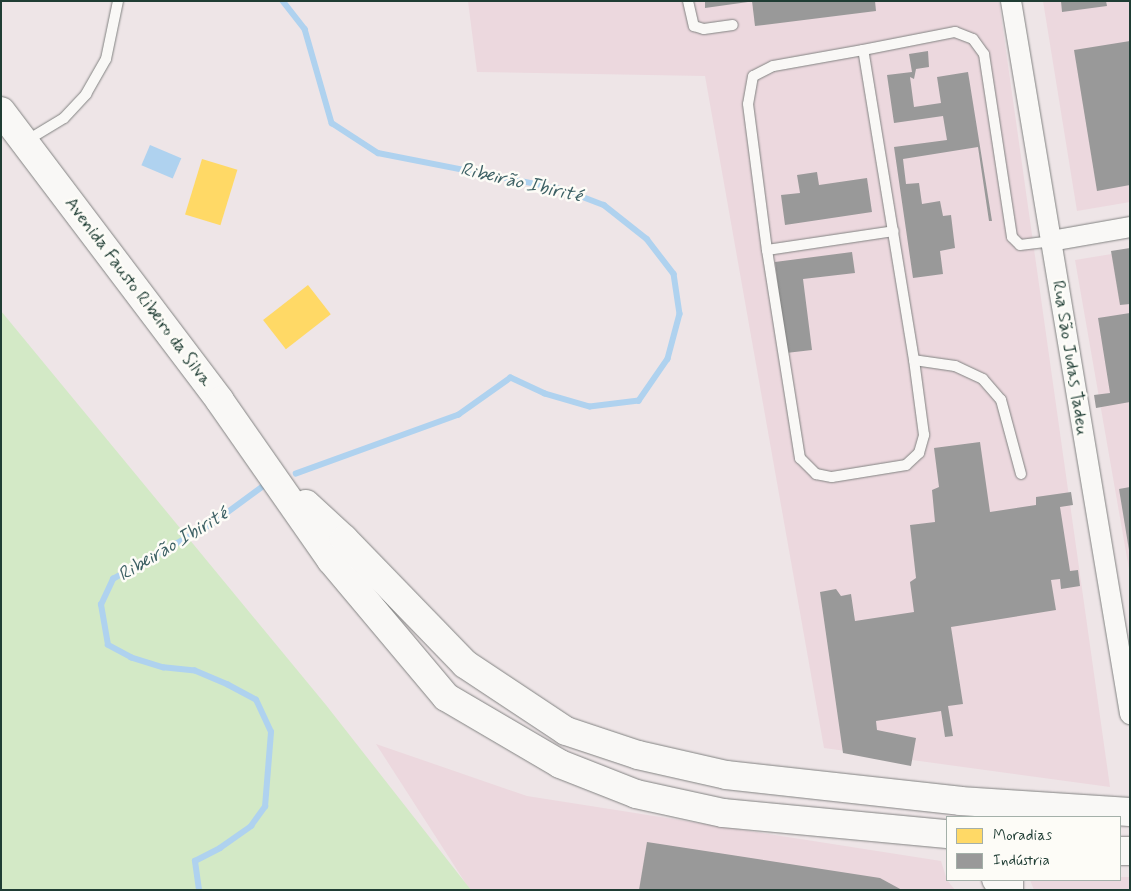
<!DOCTYPE html>
<html>
<head>
<meta charset="utf-8">
<style>
	body { margin:0 }
	#map { position:relative; width:1131px; height:891px; overflow:hidden; background:#eee5e7; font-family:Mynerve,sans-serif }
	div>[style] { position:absolute }
	.built>* { inset:0; background:#ecd8de }
	.green>* { inset:0; background:#d3e9c6 }
	.water>* { inset:0; background:#afd2ef; transform-origin:0 0 }
	.homes>* { inset:0; background:#ffd966; transform-origin:0 0 }
	.industry>* { inset:0; background:#999 }
	.stream>* { height:5.5px; margin:-2.75px; padding:0 2.75px; transform-origin:2.75px; border-radius:2.75px; background:#afd2ef }
	.roads { filter:drop-shadow(0 0 1px #828382) drop-shadow(0 0 1px #828382) }
	.service>* { height:10px; margin:-5px; padding:0 5px; transform-origin:5px; border-radius:5px; background:#f9f8f6 }
	.minor>* { height:20px; margin:-10px; padding:0 10px; transform-origin:10px; border-radius:10px; background:#f9f8f6 }
	.primary>* { height:28px; margin:-14px; padding:0 14px; transform-origin:14px; border-radius:14px; background:#f9f8f6 }
	span { translate:-50% -50%; white-space:nowrap; text-align:center; line-height:1.15; -webkit-text-stroke:5px #fdfcf7; paint-order:stroke }
	.street-label { font-size:18px; color:#1f3d34 }
	.water-label { font-size:19px; color:#3c6064; font-style:italic }
	.frame { position:absolute; inset:0; border:2px solid #1f3d34; pointer-events:none }
	.legend { position:absolute; left:946px; top:816px; width:175px; height:65px; box-sizing:border-box; background:#fdfcf7; border:1px solid #a4b0a9; margin:0; padding:6px 9px; list-style:none; font-size:15px; color:#1f3d34 }
	.legend li { display:flex; align-items:center; gap:10px; height:25px }
	.legend b { width:25px; border:1px solid #a4b0a9 }
</style>
</head>
<body>
<div id="map">
	<div class="built">
		<div style="clip-path:polygon(468px 1px,999px 1px,1110px 787px,824px 748px,705px 76px,477px 72px)"></div>
		<div style="clip-path:polygon(1043px 1px,1130px 1px,1130px 202px,1077px 211px)"></div>
		<div style="clip-path:polygon(1130px 251px,1130px 575px,1075px 260px)"></div>
		<div style="clip-path:polygon(376px 744px,527px 796px,941px 861px,947px 880px,955px 890px,470px 890px)"></div>
		<div style="clip-path:polygon(1120px 877px,1130px 877px,1130px 890px,1034px 890px,1030px 880px,1120px 880px)"></div>
	</div>
	<div class="green">
		<div style="clip-path:polygon(1px 311px,326px 705px,471px 890px,1px 890px)"></div>
	</div>
	<div class="water">
		<div style="left:150px;top:145px;width:34px;height:22px;rotate:23deg"></div>
	</div>
	<div class="homes">
		<div style="left:202px;top:159px;width:37px;height:58px;rotate:17deg"></div>
		<div style="left:308px;top:285px;width:37px;height:57px;rotate:52deg"></div>
	</div>
	<div class="industry">
		<div style="clip-path:polygon(705px 1px,748px 1px,748px 2px,705px 8px)"></div>
		<div style="clip-path:polygon(752px 1px,875px 1px,876px 11px,755px 26px)"></div>
		<div style="clip-path:polygon(1061px 1px,1106px 1px,1107px 6px,1062px 12px)"></div>
		<div style="clip-path:polygon(1130px 41px,1130px 185px,1097px 191px,1074px 50px)"></div>
		<div style="clip-path:polygon(928px 51px,929px 67px,916px 69px,914px 79px,910px 77px,914px 107px,941px 103px,937px 77px,968px 72px,992px 221px,989px 221px,978px 147px,903px 159px,906px 184px,919px 183px,922px 204px,940px 201px,943px 216px,951px 215px,955px 248px,940px 251px,943px 274px,913px 278px,894px 147px,947px 140px,943px 116px,894px 123px,887px 75px,912px 72px,909px 54px)"></div>
		<div style="clip-path:polygon(817px 172px,819px 185px,867px 178px,872px 212px,785px 225px,781px 195px,800px 193px,797px 175px)"></div>
		<div style="clip-path:polygon(1130px 248px,1130px 304px,1120px 305px,1111px 251px)"></div>
		<div style="clip-path:polygon(852px 252px,855px 273px,803px 279px,812px 350px,786px 353px,775px 262px)"></div>
		<div style="clip-path:polygon(1130px 313px,1130px 402px,1096px 408px,1094px 395px,1110px 393px,1098px 318px)"></div>
		<div style="clip-path:polygon(980px 442px,990px 512px,1036px 505px,1036px 497px,1071px 492px,1073px 505px,1060px 507px,1070px 571px,1078px 570px,1080px 586px,1061px 589px,1060px 579px,1051px 580px,1056px 610px,951px 627px,963px 704px,948px 706px,953px 736px,945px 737px,941px 711px,876px 721px,877px 730px,916px 738px,911px 766px,843px 753px,820px 592px,836px 589px,841px 596px,851px 594px,855px 621px,914px 612px,910px 582px,916px 578px,910px 525px,935px 522px,932px 490px,939px 487px,934px 448px)"></div>
		<div style="clip-path:polygon(1130px 487px,1130px 550px,1129px 550px,1119px 489px)"></div>
		<div style="clip-path:polygon(647px 842px,880px 878px,902px 890px,639px 890px)"></div>
	</div>
	<div class="stream">
		<div style="left:283px;top:1px;width:36px;rotate:52deg"></div>
		<div style="left:305px;top:29px;width:98px;rotate:74deg"></div>
		<div style="left:332px;top:123px;width:55px;rotate:33.1deg"></div>
		<div style="left:378px;top:153px;width:187px;rotate:11.1deg"></div>
		<div style="left:562px;top:189px;width:45px;rotate:20.9deg"></div>
		<div style="left:604px;top:205px;width:55px;rotate:38.3deg"></div>
		<div style="left:647px;top:239px;width:44px;rotate:52.4deg"></div>
		<div style="left:674px;top:274px;width:40px;rotate:81.5deg"></div>
		<div style="left:680px;top:314px;width:47px;rotate:104.9deg"></div>
		<div style="left:668px;top:359px;width:51px;rotate:124.6deg"></div>
		<div style="left:639px;top:401px;width:49px;rotate:173deg"></div>
		<div style="left:590px;top:407px;width:47px;rotate:-163.9deg"></div>
		<div style="left:545px;top:394px;width:38px;rotate:-155deg"></div>
		<div style="left:511px;top:378px;width:64px;rotate:144.6deg"></div>
		<div style="left:459px;top:415px;width:173px;rotate:160.1deg"></div>
		<div style="left:199px;top:890px;width:29px;rotate:-98deg"></div>
		<div style="left:195px;top:861px;width:28px;rotate:-27deg"></div>
		<div style="left:220px;top:848px;width:38px;rotate:-35deg"></div>
		<div style="left:251px;top:826px;width:24px;rotate:-54deg"></div>
		<div style="left:265px;top:807px;width:75px;rotate:-85.4deg"></div>
		<div style="left:271px;top:732px;width:35px;rotate:-115deg"></div>
		<div style="left:256px;top:700px;width:32px;rotate:-152deg"></div>
		<div style="left:228px;top:685px;width:36px;rotate:-157deg"></div>
		<div style="left:195px;top:671px;width:31px;rotate:-174deg"></div>
		<div style="left:164px;top:668px;width:34px;rotate:-163deg"></div>
		<div style="left:132px;top:658px;width:27px;rotate:-152deg"></div>
		<div style="left:108px;top:645px;width:41px;rotate:-99.9deg"></div>
		<div style="left:101px;top:605px;width:29px;rotate:-65deg"></div>
		<div style="left:113px;top:579px;width:115px;rotate:-29.2deg"></div>
		<div style="left:213px;top:523px;width:61px;rotate:-36.3deg"></div>
	</div>
	<div class="roads">
		<div class="service">
			<div style="left:688px;top:1px;width:26px;rotate:77deg"></div>
			<div style="left:694px;top:26px;width:10px;rotate:17deg"></div>
			<div style="left:704px;top:29px;width:29px;rotate:-8deg"></div>
			<div style="left:863px;top:50px;width:91px;rotate:169.9deg"></div>
			<div style="left:773px;top:66px;width:22px;rotate:153deg"></div>
			<div style="left:753px;top:76px;width:28px;rotate:100deg"></div>
			<div style="left:748px;top:104px;width:147px;rotate:82.6deg"></div>
			<div style="left:767px;top:250px;width:211px;rotate:81deg"></div>
			<div style="left:800px;top:458px;width:23px;rotate:45deg"></div>
			<div style="left:816px;top:474px;width:16px;rotate:11deg"></div>
			<div style="left:832px;top:477px;width:75px;rotate:-9.2deg"></div>
			<div style="left:906px;top:465px;width:18px;rotate:-43deg"></div>
			<div style="left:919px;top:453px;width:19px;rotate:-74deg"></div>
			<div style="left:924px;top:435px;width:76px;rotate:-97.6deg"></div>
			<div style="left:26px;top:141px;width:44px;rotate:-31.2deg"></div>
			<div style="left:64px;top:118px;width:33px;rotate:-47deg"></div>
			<div style="left:86px;top:94px;width:40px;rotate:-60.3deg"></div>
			<div style="left:106px;top:59px;width:59px;rotate:-78.3deg"></div>
			<div style="left:767px;top:250px;width:128px;rotate:-8.5deg"></div>
			<div style="left:1021px;top:474px;width:77px;rotate:-105.1deg"></div>
			<div style="left:1001px;top:400px;width:28px;rotate:-131deg"></div>
			<div style="left:983px;top:379px;width:31px;rotate:-155deg"></div>
			<div style="left:955px;top:366px;width:41px;rotate:-171.7deg"></div>
			<div style="left:914px;top:360px;width:314px;rotate:-99.3deg"></div>
			<div style="left:863px;top:50px;width:94px;rotate:-11.1deg"></div>
			<div style="left:955px;top:32px;width:19px;rotate:21deg"></div>
			<div style="left:973px;top:39px;width:19px;rotate:54deg"></div>
			<div style="left:984px;top:54px;width:185px;rotate:81.3deg"></div>
			<div style="left:1012px;top:237px;width:11px;rotate:45deg"></div>
			<div style="left:1020px;top:245px;width:31px;rotate:-7deg"></div>
		</div>
		<div class="minor">
			<div style="left:1011px;top:1px;width:723px;rotate:80.52deg"></div>
			<div style="left:1051px;top:241px;width:80px;rotate:-10deg"></div>
			<div style="left:992px;top:880px;width:12px;rotate:59deg"></div>
			<div style="left:1013px;top:880px;width:10px;rotate:90deg"></div>
		</div>
		<div class="primary">
			<div style="left:1px;top:111px;width:363px;rotate:52.9deg"></div>
			<div style="left:220px;top:401px;width:194px;rotate:55.1deg"></div>
			<div style="left:331px;top:560px;width:179px;rotate:50deg"></div>
			<div style="left:446px;top:697px;width:132px;rotate:30.4deg"></div>
			<div style="left:560px;top:764px;width:82px;rotate:21.5deg"></div>
			<div style="left:636px;top:794px;width:89px;rotate:12.3deg"></div>
			<div style="left:723px;top:813px;width:225px;rotate:5.4deg"></div>
			<div style="left:306px;top:504px;width:52px;rotate:42.6deg"></div>
			<div style="left:344px;top:539px;width:174px;rotate:45.9deg"></div>
			<div style="left:465px;top:664px;width:121px;rotate:33.6deg"></div>
			<div style="left:566px;top:731px;width:76px;rotate:18.4deg"></div>
			<div style="left:638px;top:755px;width:90px;rotate:12.8deg"></div>
			<div style="left:726px;top:775px;width:235px;rotate:6.3deg"></div>
			<div style="left:960px;top:801px;width:170px;rotate:3.7deg"></div>
			<div style="left:1120px;top:851px;width:10px"></div>
		</div>
	</div>
	<div class="street-label">
		<span style="left:138px;top:292px;rotate:53deg">Avenida Fausto Ribeiro da Silva</span>
		<span style="left:1070px;top:358px;rotate:81deg">Rua São Judas Tadeu</span>
	</div>
	<div class="water-label">
		<span style="left:521px;top:183px;rotate:13deg">Ribeirão Ibirité</span>
		<span style="left:173px;top:545px;rotate:-31deg">Ribeirão Ibirité</span>
	</div>
	<div class="frame"></div>
	<ul class="legend">
	<li><b style="height:14px;background:#ffd966"></b>Moradias</li>
	<li><b style="height:14px;background:#999"></b>Indústria</li>
	</ul>
</div>
</body>
</html>
